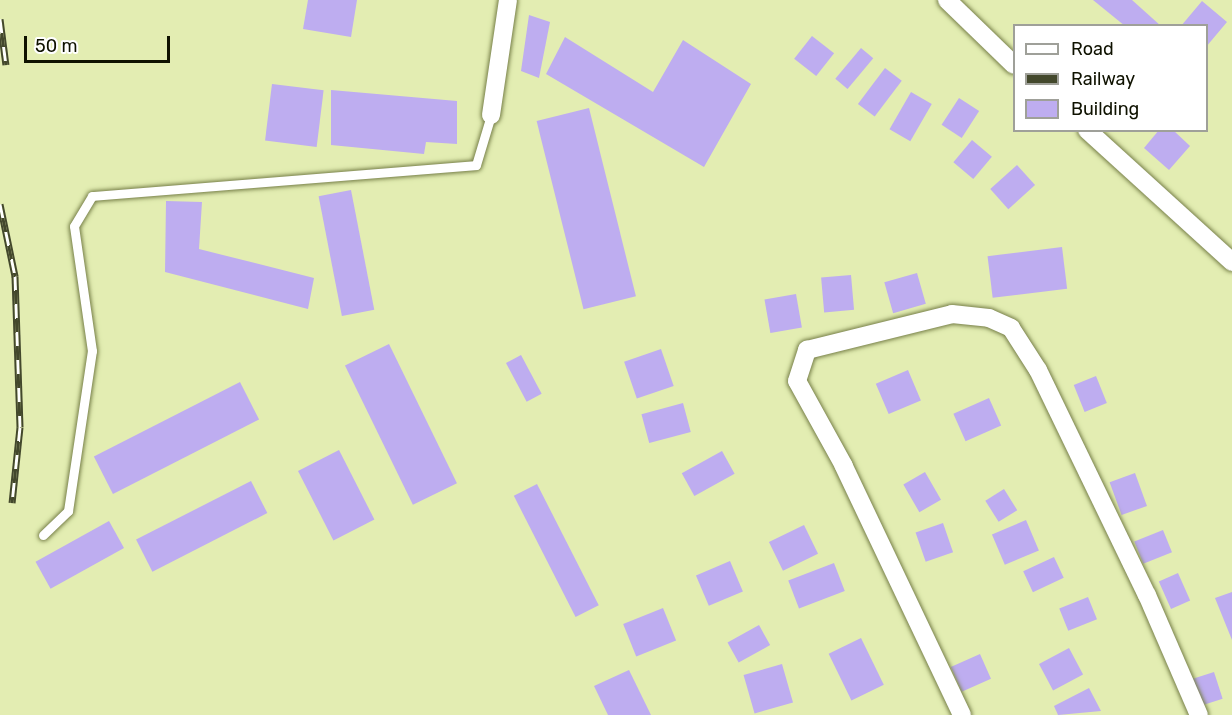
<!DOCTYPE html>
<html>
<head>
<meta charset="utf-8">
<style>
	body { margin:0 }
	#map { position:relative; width:1232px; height:715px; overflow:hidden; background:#e3edb2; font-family:Rubik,sans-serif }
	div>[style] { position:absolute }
	.building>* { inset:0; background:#beadf0; transform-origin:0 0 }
	.roads { filter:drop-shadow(0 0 2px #778049) drop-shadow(0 0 2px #778049) }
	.lane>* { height:9px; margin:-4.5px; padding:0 4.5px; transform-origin:4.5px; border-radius:4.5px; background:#fff }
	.street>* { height:18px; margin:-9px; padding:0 9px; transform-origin:9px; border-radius:9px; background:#fff }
	.rail>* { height:7px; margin-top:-3.5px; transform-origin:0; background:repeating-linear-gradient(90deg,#fff 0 14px,#43482c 0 28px); box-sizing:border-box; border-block:2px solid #43482c }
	span { translate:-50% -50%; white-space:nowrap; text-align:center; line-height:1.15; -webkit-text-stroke:4.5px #fff; paint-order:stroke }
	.legend { position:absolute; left:1013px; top:24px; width:195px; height:108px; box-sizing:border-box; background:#fff; border:2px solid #9fa099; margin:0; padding:8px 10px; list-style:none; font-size:18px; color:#0f1200 }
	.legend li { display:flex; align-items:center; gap:12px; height:30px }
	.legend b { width:30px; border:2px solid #9fa099 }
	.scale { position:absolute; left:24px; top:36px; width:146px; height:27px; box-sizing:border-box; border:3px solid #0f1200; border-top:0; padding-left:8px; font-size:18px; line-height:21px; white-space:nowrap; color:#0f1200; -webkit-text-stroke:4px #fff; paint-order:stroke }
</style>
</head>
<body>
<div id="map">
	<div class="building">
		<div style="clip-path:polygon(308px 0,357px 0,351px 37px,303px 29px)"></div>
		<div style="clip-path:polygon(1093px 0,1132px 0,1161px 26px,1125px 26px)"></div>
		<div style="clip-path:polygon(1202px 1px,1227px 22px,1206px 47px,1206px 26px,1181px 26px)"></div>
		<div style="clip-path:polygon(529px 15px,550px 22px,539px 78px,521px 71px)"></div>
		<div style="left:812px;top:36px;width:28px;height:29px;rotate:38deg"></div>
		<div style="clip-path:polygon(565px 37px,653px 92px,683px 40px,751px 84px,704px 167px,546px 74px)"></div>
		<div style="left:861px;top:48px;width:16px;height:40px;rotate:40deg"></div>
		<div style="left:885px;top:68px;width:21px;height:45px;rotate:37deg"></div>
		<div style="left:272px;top:84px;width:52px;height:57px;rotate:7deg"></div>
		<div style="clip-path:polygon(331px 90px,457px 101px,457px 144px,426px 142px,424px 154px,331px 145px)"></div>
		<div style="left:911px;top:92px;width:24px;height:43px;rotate:30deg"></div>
		<div style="left:959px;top:98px;width:24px;height:32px;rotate:33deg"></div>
		<div style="left:589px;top:108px;width:194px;height:54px;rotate:76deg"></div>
		<div style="clip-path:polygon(1159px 130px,1173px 130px,1190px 146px,1169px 170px,1144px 148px)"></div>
		<div style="left:972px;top:140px;width:26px;height:29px;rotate:40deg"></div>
		<div style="left:1017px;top:165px;width:27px;height:36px;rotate:48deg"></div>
		<div style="left:351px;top:190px;width:122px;height:33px;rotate:79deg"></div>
		<div style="clip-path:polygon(166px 201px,202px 202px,199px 249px,314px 278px,308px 309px,165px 272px)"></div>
		<div style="left:1062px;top:247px;width:42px;height:75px;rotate:83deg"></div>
		<div style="left:917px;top:273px;width:32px;height:34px;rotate:74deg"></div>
		<div style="left:851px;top:275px;width:35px;height:30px;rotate:85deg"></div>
		<div style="left:796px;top:294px;width:34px;height:32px;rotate:80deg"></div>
		<div style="left:389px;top:344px;width:155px;height:49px;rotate:64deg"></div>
		<div style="left:661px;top:349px;width:39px;height:39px;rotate:71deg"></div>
		<div style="left:521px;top:355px;width:44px;height:17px;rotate:62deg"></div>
		<div style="left:908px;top:370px;width:33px;height:35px;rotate:67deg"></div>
		<div style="left:1096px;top:376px;width:29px;height:24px;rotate:68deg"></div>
		<div style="left:240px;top:382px;width:42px;height:164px;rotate:63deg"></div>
		<div style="left:989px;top:398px;width:30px;height:39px;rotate:66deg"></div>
		<div style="left:683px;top:403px;width:30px;height:43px;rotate:75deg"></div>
		<div style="left:339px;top:450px;width:78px;height:46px;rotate:63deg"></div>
		<div style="left:722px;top:451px;width:26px;height:46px;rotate:61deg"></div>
		<div style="left:925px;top:472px;width:32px;height:25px;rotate:60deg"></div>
		<div style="left:1135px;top:473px;width:35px;height:27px;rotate:70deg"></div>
		<div style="left:251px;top:481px;width:36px;height:129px;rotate:63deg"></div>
		<div style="left:537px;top:484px;width:136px;height:26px;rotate:63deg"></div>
		<div style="left:1004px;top:489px;width:25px;height:22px;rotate:58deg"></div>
		<div style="left:1026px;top:520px;width:33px;height:37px;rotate:67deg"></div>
		<div style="left:109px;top:521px;width:31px;height:84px;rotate:61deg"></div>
		<div style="left:943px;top:523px;width:31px;height:29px;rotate:71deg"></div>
		<div style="left:804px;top:525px;width:32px;height:39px;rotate:64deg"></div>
		<div style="left:1163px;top:530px;width:24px;height:31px;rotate:68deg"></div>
		<div style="left:1054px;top:557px;width:23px;height:34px;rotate:65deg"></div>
		<div style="left:730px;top:561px;width:33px;height:37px;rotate:67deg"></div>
		<div style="left:834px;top:563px;width:30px;height:49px;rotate:69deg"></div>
		<div style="left:1178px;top:573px;width:30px;height:21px;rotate:66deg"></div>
		<div style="clip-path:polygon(1232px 592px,1232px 640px,1215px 598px)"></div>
		<div style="left:1088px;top:597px;width:24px;height:31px;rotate:68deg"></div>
		<div style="left:663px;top:608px;width:35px;height:43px;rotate:68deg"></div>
		<div style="left:759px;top:625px;width:23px;height:36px;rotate:61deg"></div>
		<div style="left:861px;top:638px;width:52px;height:36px;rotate:64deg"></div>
		<div style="left:1069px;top:648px;width:30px;height:34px;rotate:62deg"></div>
		<div style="left:980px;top:654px;width:27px;height:32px;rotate:66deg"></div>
		<div style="left:782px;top:664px;width:40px;height:40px;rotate:74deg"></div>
		<div style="clip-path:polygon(629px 670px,651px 715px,608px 715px,594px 686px)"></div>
		<div style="left:1214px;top:672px;width:28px;height:23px;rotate:72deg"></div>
		<div style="clip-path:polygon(1089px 688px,1101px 711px,1058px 715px,1054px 706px)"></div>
	</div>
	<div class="roads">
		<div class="lane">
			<div style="left:43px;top:535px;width:35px;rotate:-44deg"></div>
			<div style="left:68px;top:511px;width:162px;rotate:-81.5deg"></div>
			<div style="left:92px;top:351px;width:126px;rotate:-98.2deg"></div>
			<div style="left:74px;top:226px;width:35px;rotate:-59deg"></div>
			<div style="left:92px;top:196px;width:385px;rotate:-4.6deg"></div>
			<div style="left:476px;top:165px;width:52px;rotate:-73.3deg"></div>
		</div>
		<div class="street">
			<div style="left:947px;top:0;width:93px;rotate:44.1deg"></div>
			<div style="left:491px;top:115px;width:116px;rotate:-81.6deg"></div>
			<div style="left:1087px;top:130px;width:196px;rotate:42.3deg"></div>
			<div style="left:962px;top:715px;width:276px;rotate:-115.4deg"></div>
			<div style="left:844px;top:466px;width:97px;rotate:-118.9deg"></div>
			<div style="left:797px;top:381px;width:33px;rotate:-72deg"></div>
			<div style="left:807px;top:350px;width:149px;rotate:-13.9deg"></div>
			<div style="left:952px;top:314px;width:37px;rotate:6deg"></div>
			<div style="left:989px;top:318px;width:24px;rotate:24deg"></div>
			<div style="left:1011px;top:328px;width:50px;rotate:57.3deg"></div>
			<div style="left:1038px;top:370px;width:250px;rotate:64.2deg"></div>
			<div style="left:1147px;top:595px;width:131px;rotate:66.6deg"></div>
		</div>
	</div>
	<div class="rail">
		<div style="left:0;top:19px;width:46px;rotate:82.6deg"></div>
		<div style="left:0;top:204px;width:74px;rotate:78.2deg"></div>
		<div style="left:15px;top:276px;width:151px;rotate:88.1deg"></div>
		<div style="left:20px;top:427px;width:76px;rotate:96deg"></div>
	</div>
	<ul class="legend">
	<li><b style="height:8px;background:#fff"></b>Road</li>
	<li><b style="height:8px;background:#43482c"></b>Railway</li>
	<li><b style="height:16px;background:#beadf0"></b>Building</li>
	</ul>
	<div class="scale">50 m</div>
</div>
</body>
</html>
